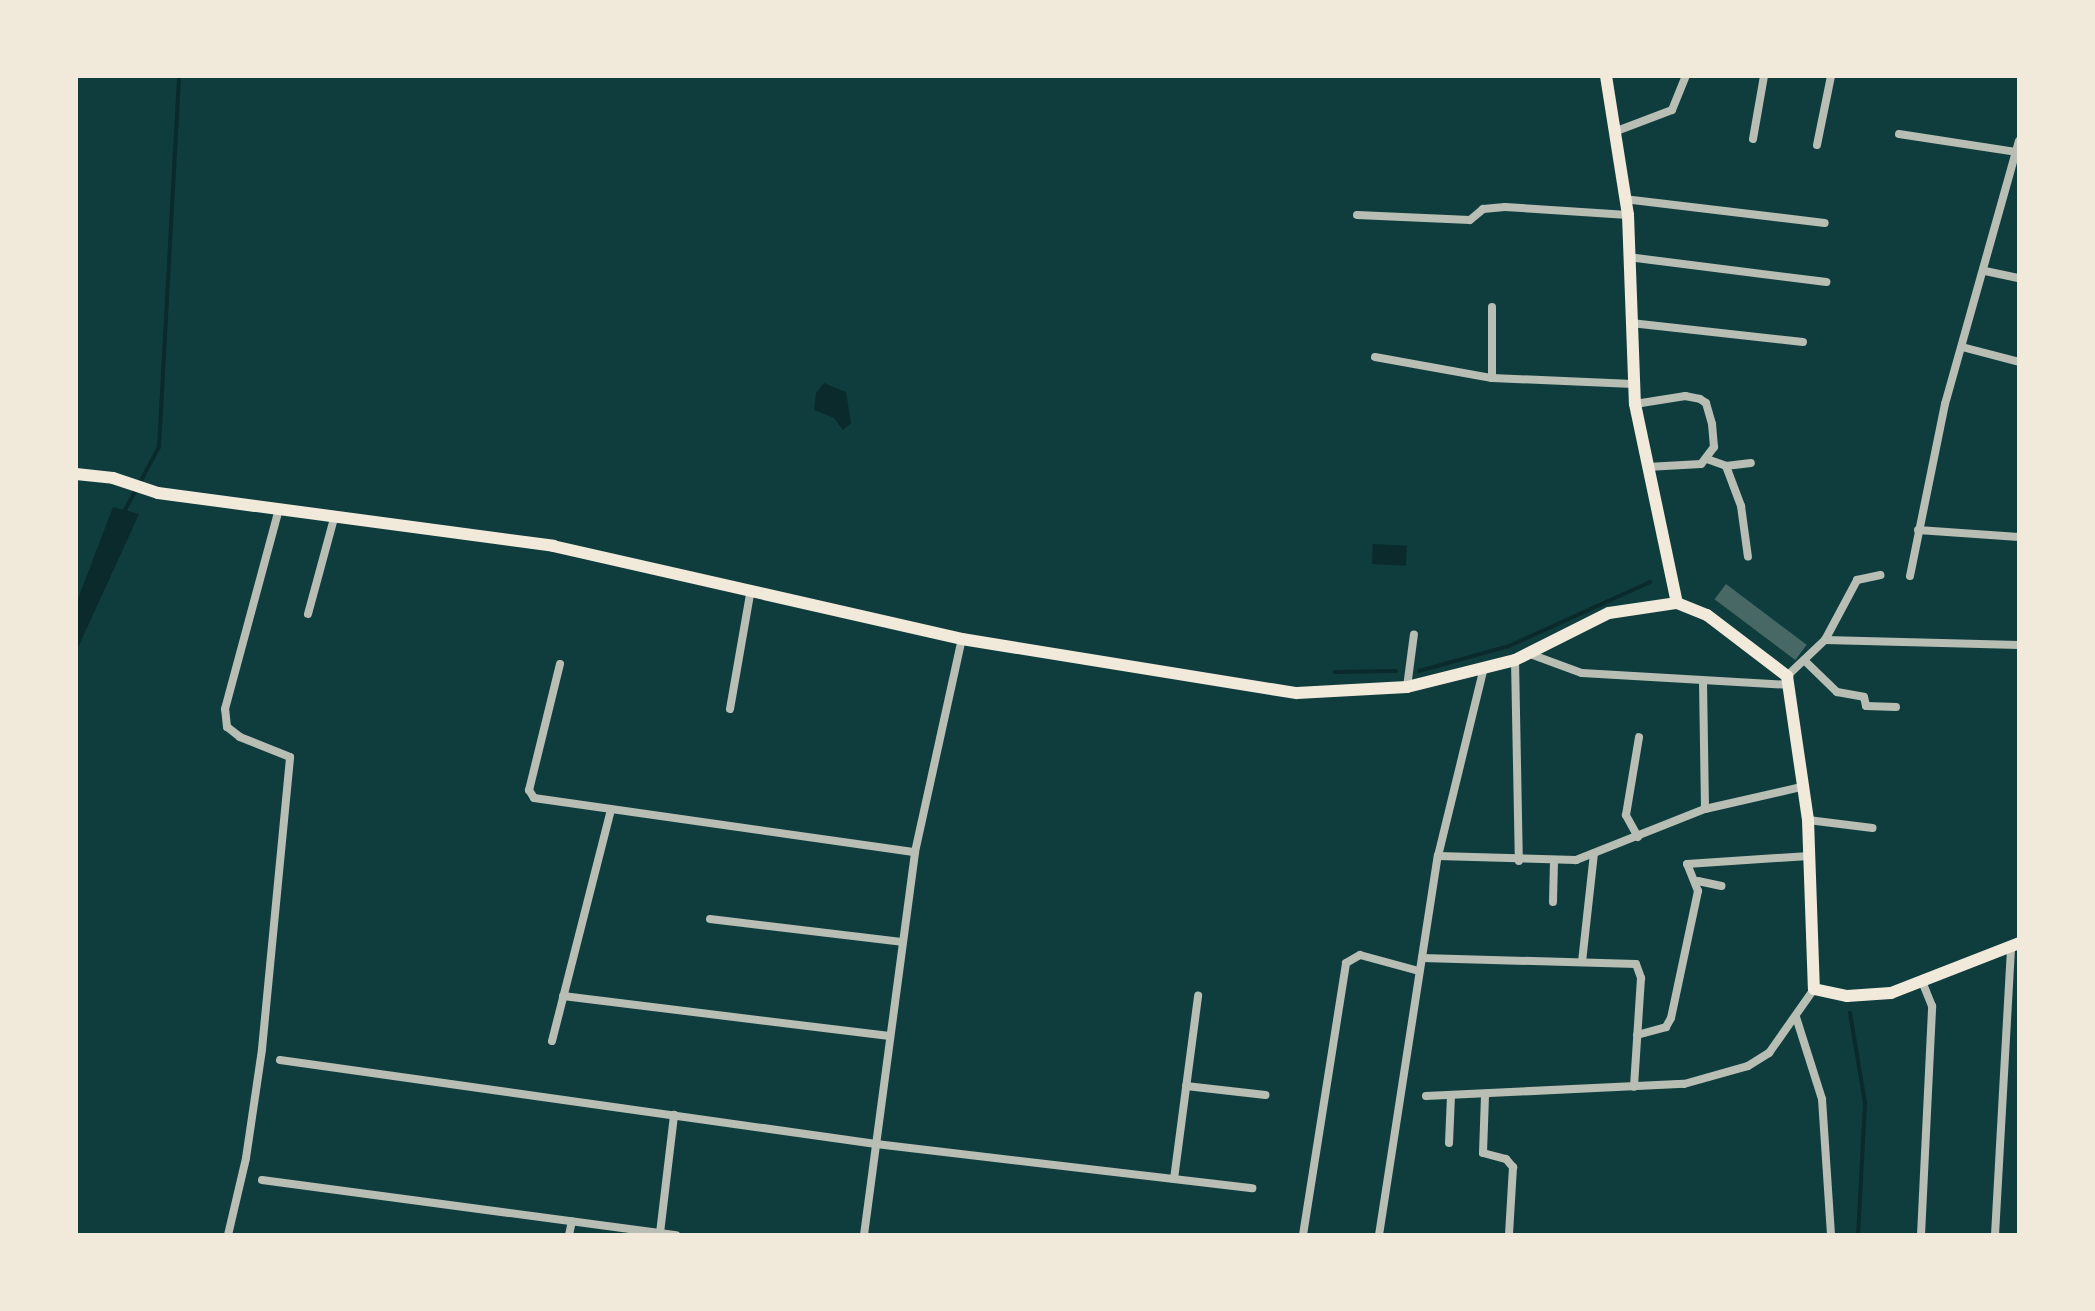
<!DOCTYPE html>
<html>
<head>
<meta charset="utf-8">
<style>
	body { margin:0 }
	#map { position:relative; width:2095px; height:1311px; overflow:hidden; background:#0f3d3e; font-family:"Open Sans",sans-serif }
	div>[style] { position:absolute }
	.water>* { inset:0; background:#0a2a2b; transform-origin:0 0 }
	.stream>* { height:4px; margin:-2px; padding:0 2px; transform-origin:2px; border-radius:2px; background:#0a2a2b }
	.building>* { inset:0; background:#486865; transform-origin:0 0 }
	.minor>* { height:8px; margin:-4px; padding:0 4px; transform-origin:4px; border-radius:4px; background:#b8beb3 }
	.secondary>* { height:12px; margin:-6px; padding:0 6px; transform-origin:6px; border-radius:6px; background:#f1e9da }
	span { translate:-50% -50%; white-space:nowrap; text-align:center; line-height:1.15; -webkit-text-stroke:6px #f1e9da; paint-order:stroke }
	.frame { position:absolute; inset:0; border:78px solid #f1e9da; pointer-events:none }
</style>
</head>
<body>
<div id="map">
	<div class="water">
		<div style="clip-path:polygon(824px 383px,846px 392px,851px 423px,843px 430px,834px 418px,814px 410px,816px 393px)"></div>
		<div style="clip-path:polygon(113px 507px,139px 514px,76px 652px,76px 604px)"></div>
		<div style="left:1373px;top:544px;width:34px;height:20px;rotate:3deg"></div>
	</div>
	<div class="stream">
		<div style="left:124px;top:512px;width:74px;rotate:-61.7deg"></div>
		<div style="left:159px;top:447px;width:372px;rotate:-86.9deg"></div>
		<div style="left:1419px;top:671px;width:93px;rotate:-15.5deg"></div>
		<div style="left:1509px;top:646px;width:155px;rotate:-24.4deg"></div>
		<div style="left:1335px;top:672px;width:61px;rotate:-0.9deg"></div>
		<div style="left:1850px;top:1013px;width:91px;rotate:80.5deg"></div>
		<div style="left:1865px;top:1103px;width:132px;rotate:93deg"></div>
	</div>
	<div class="building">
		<div style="left:1726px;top:584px;width:101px;height:19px;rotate:37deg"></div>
	</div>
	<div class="minor">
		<div style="left:1614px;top:132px;width:62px;rotate:-20.8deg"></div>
		<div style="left:1672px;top:110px;width:37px;rotate:-68deg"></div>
		<div style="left:1899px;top:134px;width:118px;rotate:8.7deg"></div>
		<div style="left:1753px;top:139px;width:64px;rotate:-80.1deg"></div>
		<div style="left:1817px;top:145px;width:70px;rotate:-78.5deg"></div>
		<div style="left:1624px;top:199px;width:202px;rotate:6.8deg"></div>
		<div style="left:1357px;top:215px;width:113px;rotate:2.5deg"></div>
		<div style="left:1470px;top:220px;width:17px;rotate:-40deg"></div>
		<div style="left:1483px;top:209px;width:22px;rotate:-5deg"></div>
		<div style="left:1505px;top:207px;width:123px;rotate:3.7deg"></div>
		<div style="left:1628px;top:257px;width:200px;rotate:7.2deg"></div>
		<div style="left:1985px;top:271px;width:35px;rotate:12deg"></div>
		<div style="left:1492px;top:307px;width:71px;rotate:90deg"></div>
		<div style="left:1631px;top:323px;width:173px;rotate:6.3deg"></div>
		<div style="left:1962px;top:347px;width:59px;rotate:14.7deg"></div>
		<div style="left:1375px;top:357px;width:119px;rotate:10.2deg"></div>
		<div style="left:1492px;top:378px;width:141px;rotate:2.4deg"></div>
		<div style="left:1635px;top:404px;width:51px;rotate:-9.1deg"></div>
		<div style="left:1685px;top:396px;width:15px;rotate:11deg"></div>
		<div style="left:1700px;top:399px;width:7px;rotate:34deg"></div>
		<div style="left:1706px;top:403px;width:22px;rotate:74deg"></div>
		<div style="left:1712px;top:424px;width:23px;rotate:85deg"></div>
		<div style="left:1714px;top:447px;width:21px;rotate:127deg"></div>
		<div style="left:1701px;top:464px;width:54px;rotate:176.8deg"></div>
		<div style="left:1707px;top:459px;width:20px;rotate:20deg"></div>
		<div style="left:1726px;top:466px;width:25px;rotate:-7deg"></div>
		<div style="left:1726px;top:466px;width:43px;rotate:69.4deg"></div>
		<div style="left:1741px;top:506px;width:51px;rotate:82.2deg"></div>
		<div style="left:1918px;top:530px;width:101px;rotate:4deg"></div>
		<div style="left:1910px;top:576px;width:176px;rotate:-78.5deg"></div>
		<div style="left:1945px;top:404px;width:273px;rotate:-74.3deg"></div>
		<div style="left:308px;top:614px;width:99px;rotate:-74.8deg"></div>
		<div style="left:1825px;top:640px;width:68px;rotate:-61.9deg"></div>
		<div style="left:1857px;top:580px;width:24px;rotate:-12deg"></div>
		<div style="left:1530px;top:654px;width:55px;rotate:20.1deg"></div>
		<div style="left:1582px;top:673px;width:206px;rotate:3.3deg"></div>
		<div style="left:1515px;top:660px;width:201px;rotate:88.9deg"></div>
		<div style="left:1804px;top:660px;width:46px;rotate:44.1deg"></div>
		<div style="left:1837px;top:692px;width:27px;rotate:10deg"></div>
		<div style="left:1864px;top:697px;width:9px;rotate:77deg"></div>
		<div style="left:1866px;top:706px;width:30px;rotate:2deg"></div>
		<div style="left:560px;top:664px;width:130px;rotate:103.8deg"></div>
		<div style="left:529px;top:790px;width:9px;rotate:58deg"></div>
		<div style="left:534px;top:798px;width:385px;rotate:8.1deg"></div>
		<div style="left:1787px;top:676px;width:52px;rotate:-43.5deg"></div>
		<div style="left:1825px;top:640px;width:194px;rotate:1.5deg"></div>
		<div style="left:1703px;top:681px;width:128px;rotate:89.1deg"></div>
		<div style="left:1407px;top:687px;width:53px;rotate:-82.5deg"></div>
		<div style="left:730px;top:709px;width:117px;rotate:-80.1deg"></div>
		<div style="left:1808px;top:820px;width:65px;rotate:7deg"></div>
		<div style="left:1638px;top:837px;width:25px;rotate:-119deg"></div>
		<div style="left:1626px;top:815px;width:79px;rotate:-80.5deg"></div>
		<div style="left:1438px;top:856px;width:138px;rotate:1.7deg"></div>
		<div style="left:1576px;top:860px;width:139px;rotate:-21.6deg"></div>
		<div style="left:1705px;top:809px;width:98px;rotate:-12.9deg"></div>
		<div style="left:1698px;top:881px;width:24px;rotate:12deg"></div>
		<div style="left:1553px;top:902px;width:41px;rotate:-88.6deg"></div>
		<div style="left:710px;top:919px;width:193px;rotate:6.8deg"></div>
		<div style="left:1422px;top:958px;width:214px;rotate:1.6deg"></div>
		<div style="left:1636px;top:964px;width:15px;rotate:70deg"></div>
		<div style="left:1641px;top:978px;width:109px;rotate:93.7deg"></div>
		<div style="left:1582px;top:962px;width:109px;rotate:-83.7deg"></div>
		<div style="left:563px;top:996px;width:329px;rotate:7deg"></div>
		<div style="left:1796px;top:1017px;width:86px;rotate:72.4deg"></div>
		<div style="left:1822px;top:1099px;width:136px;rotate:86.2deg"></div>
		<div style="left:1637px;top:1035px;width:30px;rotate:-15deg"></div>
		<div style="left:1666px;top:1027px;width:10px;rotate:-61deg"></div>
		<div style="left:1671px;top:1018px;width:130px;rotate:-78deg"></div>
		<div style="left:1698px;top:891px;width:29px;rotate:-112deg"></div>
		<div style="left:1687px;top:864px;width:122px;rotate:-3.8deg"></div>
		<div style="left:552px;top:1041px;width:239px;rotate:-75.7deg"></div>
		<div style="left:280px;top:1060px;width:602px;rotate:8.02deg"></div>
		<div style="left:876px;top:1144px;width:379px;rotate:6.7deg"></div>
		<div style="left:1186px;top:1086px;width:80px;rotate:6.5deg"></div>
		<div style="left:1426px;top:1096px;width:258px;rotate:-2.7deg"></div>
		<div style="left:1684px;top:1084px;width:66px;rotate:-15.7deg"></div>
		<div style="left:1748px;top:1066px;width:25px;rotate:-32deg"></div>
		<div style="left:1769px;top:1053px;width:78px;rotate:-54.9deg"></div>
		<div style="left:1485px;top:1096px;width:57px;rotate:92deg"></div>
		<div style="left:1483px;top:1153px;width:24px;rotate:15deg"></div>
		<div style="left:1506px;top:1159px;width:11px;rotate:49deg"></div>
		<div style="left:1513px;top:1167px;width:68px;rotate:93.4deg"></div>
		<div style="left:1449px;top:1143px;width:47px;rotate:-87.6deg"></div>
		<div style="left:1174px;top:1179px;width:185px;rotate:-82.5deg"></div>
		<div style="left:262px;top:1180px;width:418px;rotate:7.6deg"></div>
		<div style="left:660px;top:1233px;width:119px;rotate:-83.2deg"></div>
		<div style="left:228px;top:1235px;width:79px;rotate:-76.8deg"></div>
		<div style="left:246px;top:1158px;width:110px;rotate:-81.6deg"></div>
		<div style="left:262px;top:1049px;width:293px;rotate:-84.5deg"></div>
		<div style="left:290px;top:757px;width:54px;rotate:-158.2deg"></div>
		<div style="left:240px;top:737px;width:16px;rotate:-142deg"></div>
		<div style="left:227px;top:727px;width:18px;rotate:-96deg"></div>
		<div style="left:225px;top:709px;width:207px;rotate:-74.9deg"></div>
		<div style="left:569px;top:1235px;width:14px;rotate:-78deg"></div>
		<div style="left:864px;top:1235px;width:386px;rotate:-82.4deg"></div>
		<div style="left:915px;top:852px;width:218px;rotate:-77.6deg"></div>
		<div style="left:1303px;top:1235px;width:275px;rotate:-81deg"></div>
		<div style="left:1346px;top:963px;width:16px;rotate:-30deg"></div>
		<div style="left:1360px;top:955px;width:61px;rotate:15.2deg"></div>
		<div style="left:1379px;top:1235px;width:384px;rotate:-81.2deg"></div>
		<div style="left:1438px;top:856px;width:195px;rotate:-76.3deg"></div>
		<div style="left:1921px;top:1235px;width:229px;rotate:-87.2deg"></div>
		<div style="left:1932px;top:1006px;width:24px;rotate:-112deg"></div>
		<div style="left:1995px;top:1235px;width:289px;rotate:-86.8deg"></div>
	</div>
	<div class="secondary">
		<div style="left:1606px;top:76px;width:141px;rotate:81deg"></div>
		<div style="left:1628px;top:215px;width:189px;rotate:87.9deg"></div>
		<div style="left:1635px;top:404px;width:203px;rotate:78.1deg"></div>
		<div style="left:76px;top:474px;width:37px;rotate:6deg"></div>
		<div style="left:113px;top:478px;width:47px;rotate:18.4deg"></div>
		<div style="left:158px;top:493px;width:399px;rotate:7.6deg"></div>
		<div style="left:553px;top:546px;width:419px;rotate:12.8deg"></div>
		<div style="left:962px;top:639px;width:339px;rotate:9.2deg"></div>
		<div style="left:1297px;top:693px;width:110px;rotate:-3.1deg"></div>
		<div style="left:1407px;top:687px;width:111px;rotate:-14deg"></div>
		<div style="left:1515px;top:660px;width:105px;rotate:-26.6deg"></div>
		<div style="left:1609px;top:613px;width:69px;rotate:-8.4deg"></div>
		<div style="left:1677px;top:603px;width:32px;rotate:22deg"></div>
		<div style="left:1707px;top:615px;width:101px;rotate:37.3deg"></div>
		<div style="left:1787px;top:676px;width:146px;rotate:81.7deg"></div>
		<div style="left:1808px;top:820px;width:169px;rotate:88deg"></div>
		<div style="left:1814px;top:989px;width:34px;rotate:12deg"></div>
		<div style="left:1847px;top:996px;width:44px;rotate:-3.9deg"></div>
		<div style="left:1891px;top:993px;width:137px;rotate:-21.3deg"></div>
	</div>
	<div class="frame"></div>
</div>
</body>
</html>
